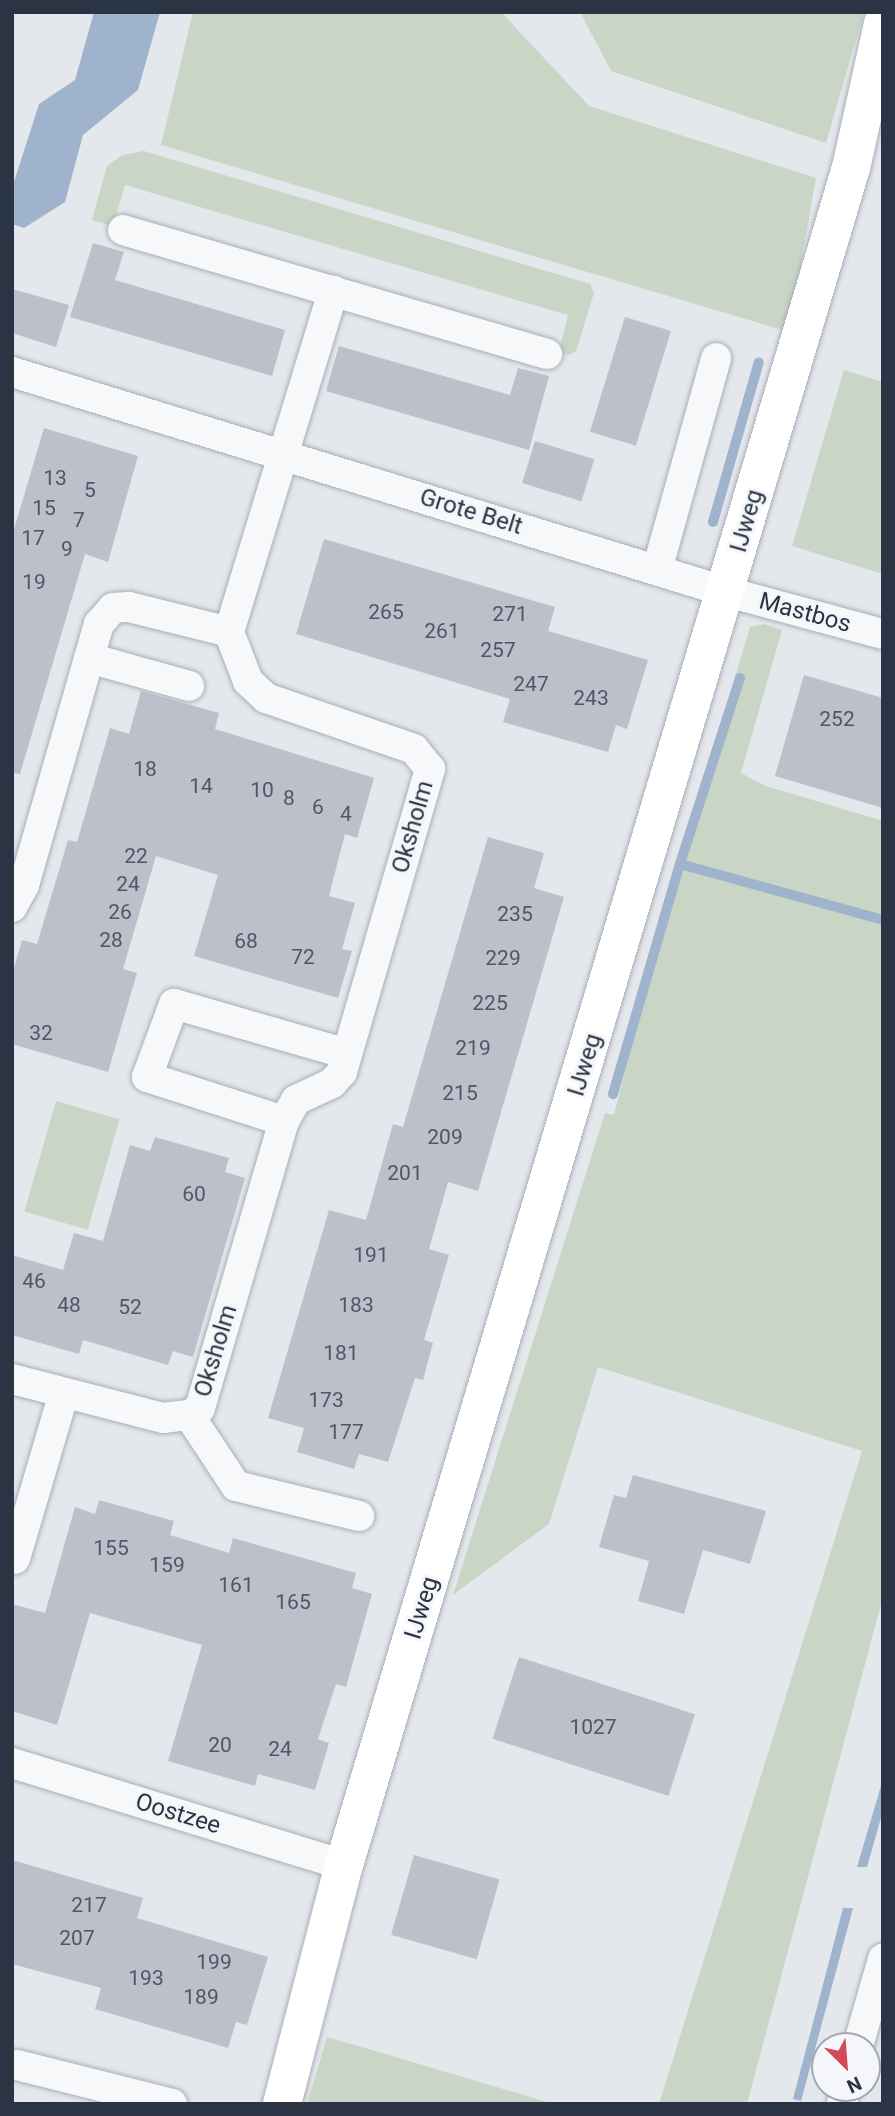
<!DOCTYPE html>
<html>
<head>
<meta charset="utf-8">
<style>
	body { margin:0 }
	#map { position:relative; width:895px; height:2116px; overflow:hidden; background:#e4e7ec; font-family:Roboto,sans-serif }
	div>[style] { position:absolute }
	.green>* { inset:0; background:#c9d6c5; transform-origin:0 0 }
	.water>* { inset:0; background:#9fb4cc }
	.stream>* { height:10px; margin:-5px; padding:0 5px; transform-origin:5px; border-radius:5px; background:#9fb4cc }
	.building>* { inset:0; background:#bbc0ca; transform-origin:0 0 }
	.roads { filter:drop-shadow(0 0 2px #a9aeb7) drop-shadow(0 0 2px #a9aeb7) }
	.street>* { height:30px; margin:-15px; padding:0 15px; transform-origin:15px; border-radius:15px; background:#f7f8fa }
	.secondary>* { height:38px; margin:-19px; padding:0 19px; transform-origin:19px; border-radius:19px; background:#fff }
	span { translate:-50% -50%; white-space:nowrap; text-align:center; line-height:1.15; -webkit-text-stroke:6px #f4f6f9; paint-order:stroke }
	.number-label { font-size:21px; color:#4f5766 }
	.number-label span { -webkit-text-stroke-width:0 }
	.street-label { font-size:24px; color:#2b3445 }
	.frame { position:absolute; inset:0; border:14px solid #2b3445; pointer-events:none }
	.north { position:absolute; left:811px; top:2032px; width:70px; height:70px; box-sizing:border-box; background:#f4f6f9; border:2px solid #a4a8b1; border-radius:50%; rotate:155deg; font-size:19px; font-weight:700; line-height:28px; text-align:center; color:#2b3445 }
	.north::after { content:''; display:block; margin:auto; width:24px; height:32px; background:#d1495b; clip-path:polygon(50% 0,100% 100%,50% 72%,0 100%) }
</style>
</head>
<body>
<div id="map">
	<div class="green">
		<div style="clip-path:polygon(193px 12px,501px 12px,589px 106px,816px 178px,789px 332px,161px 145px)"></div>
		<div style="clip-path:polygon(580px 12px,864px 12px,826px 143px,611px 71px)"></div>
		<div style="clip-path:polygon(144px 151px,590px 284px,594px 293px,576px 351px,569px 355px,559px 352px,568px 315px,125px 185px,113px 226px,92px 220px,107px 166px,123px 155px)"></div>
		<div style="clip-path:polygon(844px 370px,883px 382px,883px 574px,792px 546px)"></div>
		<div style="clip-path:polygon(764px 624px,782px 630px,741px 773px,766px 786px,883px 821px,883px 1597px,747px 2104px,659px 2104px,862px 1451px,598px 1367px,549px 1524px,453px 1595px,605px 1113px,614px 1115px,667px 906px,750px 627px)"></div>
		<div style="left:56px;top:1101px;width:66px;height:115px;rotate:16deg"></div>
		<div style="clip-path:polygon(327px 2037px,389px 2055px,554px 2104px,307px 2104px)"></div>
	</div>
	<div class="water">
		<div style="clip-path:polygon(94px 12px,160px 12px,138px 90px,83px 135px,65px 202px,24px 228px,12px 224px,12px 188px,39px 104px,75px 80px)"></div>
		<div style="clip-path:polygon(883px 1779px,883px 1811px,867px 1867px,857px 1867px)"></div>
		<div style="clip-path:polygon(843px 1908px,853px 1908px,801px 2101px,793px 2099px)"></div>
	</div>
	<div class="stream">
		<div style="left:713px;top:522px;width:166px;rotate:-74deg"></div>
		<div style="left:740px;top:678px;width:195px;rotate:107.9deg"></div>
		<div style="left:680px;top:864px;width:211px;rotate:15.4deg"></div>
		<div style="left:613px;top:1094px;width:240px;rotate:-73.8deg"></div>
	</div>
	<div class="building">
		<div style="clip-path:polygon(93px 243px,124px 252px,115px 280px,285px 330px,272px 376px,70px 317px)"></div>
		<div style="clip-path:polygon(12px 289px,69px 305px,56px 347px,12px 333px)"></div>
		<div style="left:625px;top:317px;width:48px;height:120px;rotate:17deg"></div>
		<div style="clip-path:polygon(339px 346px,510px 395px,518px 368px,549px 376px,529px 450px,326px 391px)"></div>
		<div style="clip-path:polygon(44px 428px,138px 456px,108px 562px,85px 554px,20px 774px,12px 773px,12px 536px)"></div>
		<div style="left:535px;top:441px;width:62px;height:44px;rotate:17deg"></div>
		<div style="clip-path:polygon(324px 539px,555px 607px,548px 631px,648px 660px,627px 729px,616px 725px,608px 752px,503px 722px,510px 699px,296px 634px)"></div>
		<div style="clip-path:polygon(804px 675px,883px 698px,883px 808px,775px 776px)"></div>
		<div style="clip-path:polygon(141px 691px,219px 713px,215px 729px,374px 778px,357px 838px,345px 834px,329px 896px,355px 903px,342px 949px,352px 951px,338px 998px,194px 956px,218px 875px,156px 856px,123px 969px,137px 973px,108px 1072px,12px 1044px,12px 975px,22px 940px,37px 944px,68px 840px,77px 842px,110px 728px,129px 734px)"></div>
		<div style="clip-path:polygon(488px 837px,544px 853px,534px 888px,564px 897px,478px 1191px,448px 1182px,429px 1249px,449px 1255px,424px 1340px,433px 1343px,423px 1380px,415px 1378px,388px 1462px,359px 1454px,354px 1469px,297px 1452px,304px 1428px,268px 1418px,329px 1210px,366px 1220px,393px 1124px,403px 1127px)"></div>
		<div style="clip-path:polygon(155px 1137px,229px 1158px,225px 1172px,245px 1178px,193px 1357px,173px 1351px,168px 1365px,83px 1340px,79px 1354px,12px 1335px,12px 1255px,63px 1270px,74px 1233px,103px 1241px,130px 1145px,150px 1151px)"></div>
		<div style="clip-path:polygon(633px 1475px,766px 1511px,750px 1564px,703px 1550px,684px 1614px,638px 1601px,649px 1561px,599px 1547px,614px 1495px,626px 1498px)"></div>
		<div style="clip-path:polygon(99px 1500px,174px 1521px,170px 1535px,229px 1553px,233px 1538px,356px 1573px,352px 1588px,372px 1594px,346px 1687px,336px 1684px,318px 1739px,329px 1743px,315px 1790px,258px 1774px,255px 1786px,168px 1761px,202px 1645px,90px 1613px,57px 1725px,12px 1711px,12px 1604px,45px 1613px,75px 1507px,95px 1514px)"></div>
		<div style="left:519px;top:1657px;width:185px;height:86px;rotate:18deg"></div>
		<div style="left:414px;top:1855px;width:89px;height:83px;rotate:16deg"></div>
		<div style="clip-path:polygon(12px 1860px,143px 1898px,137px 1918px,268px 1957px,247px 2025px,236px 2022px,228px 2048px,95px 2009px,101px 1988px,12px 1964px)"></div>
	</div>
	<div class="roads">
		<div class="street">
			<div style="left:123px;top:230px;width:442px;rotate:16.3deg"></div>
			<div style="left:12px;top:372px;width:748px;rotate:17.1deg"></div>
			<div style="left:727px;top:592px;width:162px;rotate:15.1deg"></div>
			<div style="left:657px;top:570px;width:220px;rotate:-74.4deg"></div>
			<div style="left:89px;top:658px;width:104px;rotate:15.6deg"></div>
			<div style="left:12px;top:907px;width:25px;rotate:-61deg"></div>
			<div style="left:24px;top:885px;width:272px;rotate:-74deg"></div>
			<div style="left:99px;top:624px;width:21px;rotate:-49deg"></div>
			<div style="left:113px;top:608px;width:16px;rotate:-4deg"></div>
			<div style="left:129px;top:607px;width:103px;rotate:14deg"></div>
			<div style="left:284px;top:1121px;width:144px;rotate:-162.2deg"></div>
			<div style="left:147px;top:1077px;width:78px;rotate:-69.7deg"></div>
			<div style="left:174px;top:1004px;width:180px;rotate:16.1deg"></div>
			<div style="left:12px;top:1379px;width:156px;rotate:14.5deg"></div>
			<div style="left:163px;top:1418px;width:26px;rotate:-7deg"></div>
			<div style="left:189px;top:1415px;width:13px;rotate:-32deg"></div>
			<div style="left:200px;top:1408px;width:299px;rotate:-73.7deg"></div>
			<div style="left:284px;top:1121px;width:24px;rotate:-60deg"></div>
			<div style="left:296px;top:1100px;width:40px;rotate:-25deg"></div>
			<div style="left:332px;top:1083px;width:15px;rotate:-48deg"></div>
			<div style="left:342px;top:1072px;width:316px;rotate:-73.8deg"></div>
			<div style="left:430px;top:769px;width:26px;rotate:-129deg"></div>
			<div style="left:414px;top:749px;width:157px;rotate:-161deg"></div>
			<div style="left:266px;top:698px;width:25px;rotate:-137deg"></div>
			<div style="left:248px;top:681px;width:53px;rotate:-111.2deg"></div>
			<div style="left:229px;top:632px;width:357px;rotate:-73deg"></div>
			<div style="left:189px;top:1415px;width:85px;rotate:56.5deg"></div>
			<div style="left:236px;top:1486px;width:127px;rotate:13.7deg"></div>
			<div style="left:15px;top:1559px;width:173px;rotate:-73.6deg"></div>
			<div style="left:12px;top:1763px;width:347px;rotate:17.1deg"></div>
			<div style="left:858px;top:2046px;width:91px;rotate:-74deg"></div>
			<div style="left:17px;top:2065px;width:160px;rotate:14.1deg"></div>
			<div style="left:842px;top:2104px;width:16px;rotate:-76deg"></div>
		</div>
		<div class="secondary">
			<div style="left:282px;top:2104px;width:247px;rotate:-75.5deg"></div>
			<div style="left:344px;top:1865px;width:1771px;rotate:-73.37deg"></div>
			<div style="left:851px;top:168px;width:148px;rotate:-77.5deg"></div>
		</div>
	</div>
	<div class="number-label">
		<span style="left:55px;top:478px">13</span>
		<span style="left:90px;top:490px">5</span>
		<span style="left:44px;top:508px">15</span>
		<span style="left:79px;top:520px">7</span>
		<span style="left:33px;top:538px">17</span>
		<span style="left:67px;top:549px">9</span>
		<span style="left:34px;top:582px">19</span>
		<span style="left:386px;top:612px">265</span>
		<span style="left:510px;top:614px">271</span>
		<span style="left:442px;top:631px">261</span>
		<span style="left:498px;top:650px">257</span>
		<span style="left:531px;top:684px">247</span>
		<span style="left:591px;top:698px">243</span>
		<span style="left:837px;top:719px">252</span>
		<span style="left:145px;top:769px">18</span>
		<span style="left:201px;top:786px">14</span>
		<span style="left:262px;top:790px">10</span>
		<span style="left:289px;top:798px">8</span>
		<span style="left:318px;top:807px">6</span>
		<span style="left:346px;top:814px">4</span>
		<span style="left:136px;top:856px">22</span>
		<span style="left:128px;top:884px">24</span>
		<span style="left:120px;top:912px">26</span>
		<span style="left:515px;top:914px">235</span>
		<span style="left:111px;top:940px">28</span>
		<span style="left:246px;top:941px">68</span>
		<span style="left:303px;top:957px">72</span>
		<span style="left:503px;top:958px">229</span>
		<span style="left:490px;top:1003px">225</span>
		<span style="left:41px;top:1033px">32</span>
		<span style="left:473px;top:1048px">219</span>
		<span style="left:460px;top:1093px">215</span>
		<span style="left:445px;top:1137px">209</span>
		<span style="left:405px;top:1173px">201</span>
		<span style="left:194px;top:1194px">60</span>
		<span style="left:371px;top:1255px">191</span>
		<span style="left:34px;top:1281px">46</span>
		<span style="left:69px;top:1305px">48</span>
		<span style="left:356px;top:1305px">183</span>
		<span style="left:130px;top:1307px">52</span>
		<span style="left:341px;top:1353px">181</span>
		<span style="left:326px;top:1400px">173</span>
		<span style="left:346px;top:1432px">177</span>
		<span style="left:111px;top:1548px">155</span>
		<span style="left:167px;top:1565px">159</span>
		<span style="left:236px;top:1585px">161</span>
		<span style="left:293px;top:1602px">165</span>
		<span style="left:593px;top:1727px">1027</span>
		<span style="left:220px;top:1745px">20</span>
		<span style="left:280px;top:1749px">24</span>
		<span style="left:89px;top:1905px">217</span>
		<span style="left:77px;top:1938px">207</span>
		<span style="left:214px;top:1962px">199</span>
		<span style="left:146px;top:1978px">193</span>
		<span style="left:201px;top:1997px">189</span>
	</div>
	<div class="street-label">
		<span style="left:471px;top:512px;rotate:17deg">Grote Belt</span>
		<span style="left:747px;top:521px;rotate:-74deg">IJweg</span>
		<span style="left:805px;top:613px;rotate:15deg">Mastbos</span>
		<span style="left:413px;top:827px;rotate:-74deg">Oksholm</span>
		<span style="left:585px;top:1065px;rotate:-73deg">IJweg</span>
		<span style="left:216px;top:1351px;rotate:-73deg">Oksholm</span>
		<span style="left:422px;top:1608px;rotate:-73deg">IJweg</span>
		<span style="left:178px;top:1814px;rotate:17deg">Oostzee</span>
	</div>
	<div class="frame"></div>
	<div class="north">N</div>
</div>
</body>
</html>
